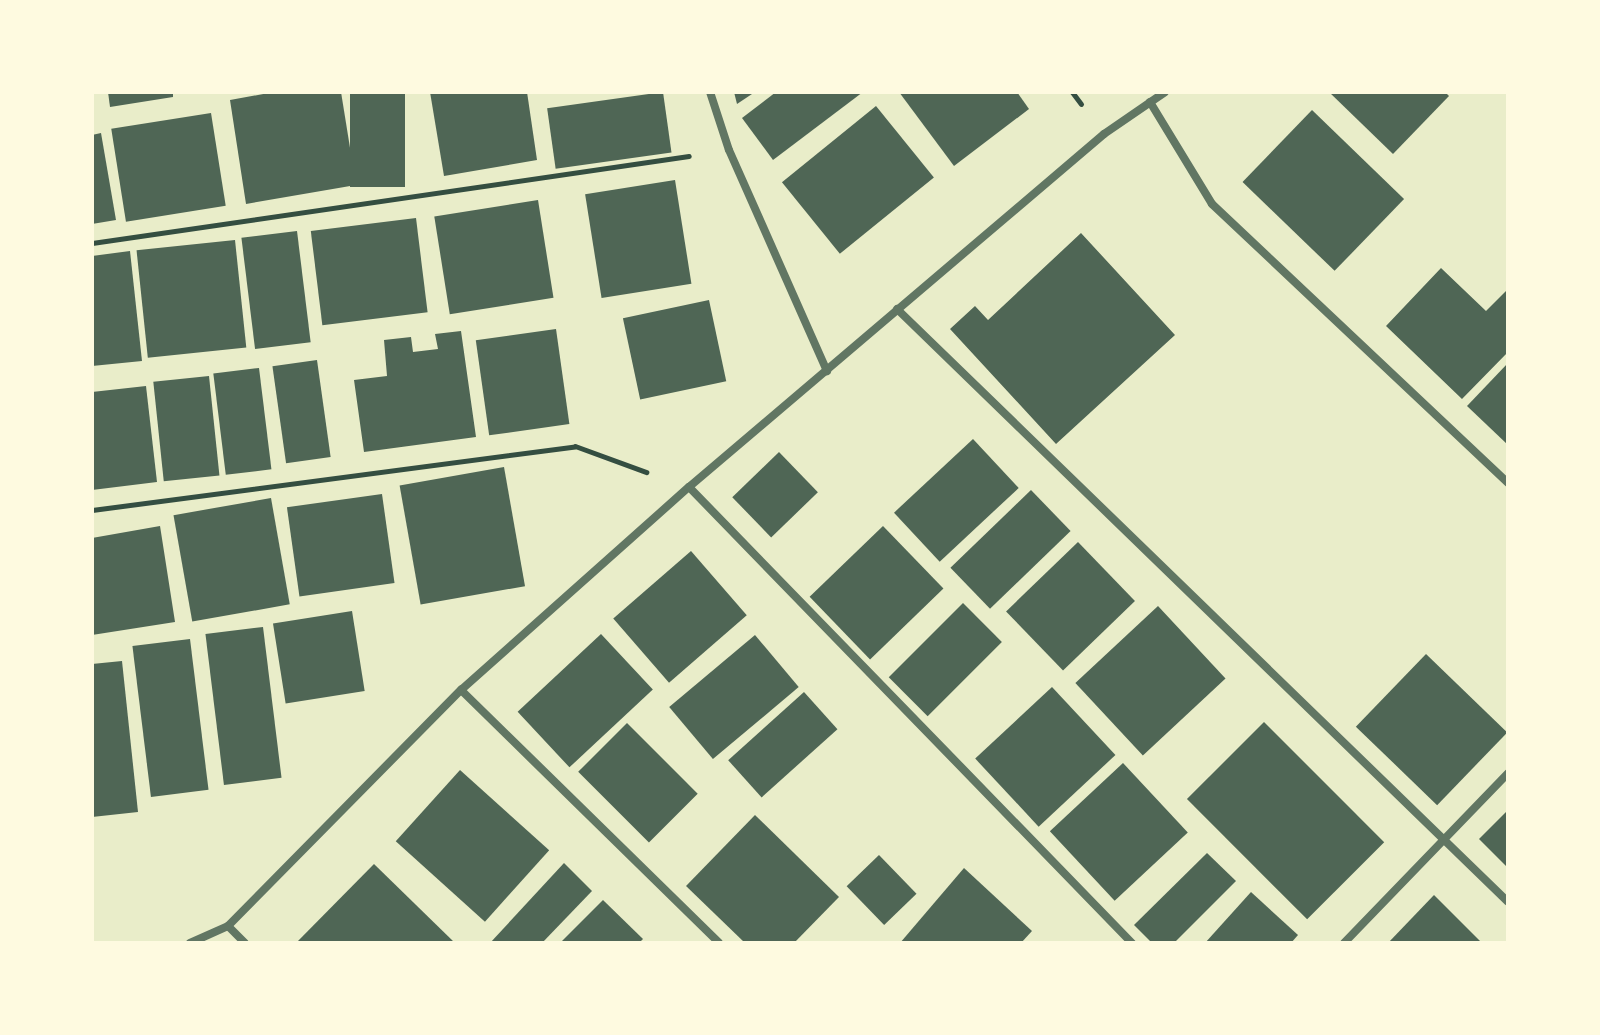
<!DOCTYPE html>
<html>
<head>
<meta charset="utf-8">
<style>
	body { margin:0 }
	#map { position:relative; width:1600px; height:1035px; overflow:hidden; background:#e9edc9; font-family:"Alegreya Sans",sans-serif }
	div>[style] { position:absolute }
	.building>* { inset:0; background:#4f6655; transform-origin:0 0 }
	.path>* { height:5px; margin:-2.5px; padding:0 2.5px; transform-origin:2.5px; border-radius:2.5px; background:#344e41 }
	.minor>* { height:8px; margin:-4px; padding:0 4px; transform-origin:4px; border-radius:4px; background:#617663 }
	span { translate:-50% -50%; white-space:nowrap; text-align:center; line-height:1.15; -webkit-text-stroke:6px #fefae0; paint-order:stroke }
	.frame { position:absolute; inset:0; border:94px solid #fefae0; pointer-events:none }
</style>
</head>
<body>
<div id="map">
	<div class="building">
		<div style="clip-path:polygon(108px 92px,173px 92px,173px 97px,110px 107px)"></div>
		<div style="clip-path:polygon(274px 92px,341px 92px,356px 185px,246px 204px,230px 100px)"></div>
		<div style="left:350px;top:92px;width:55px;height:95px"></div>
		<div style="clip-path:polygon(430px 92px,527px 92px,537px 160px,444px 176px)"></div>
		<div style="left:663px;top:92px;width:61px;height:117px;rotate:82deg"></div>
		<div style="clip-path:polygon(734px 92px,755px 92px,737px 104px)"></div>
		<div style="clip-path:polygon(776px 92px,863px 92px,773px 160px,742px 118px)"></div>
		<div style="clip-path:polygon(899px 92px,1017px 92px,1029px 109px,954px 166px)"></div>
		<div style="clip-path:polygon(1329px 92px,1445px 92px,1449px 96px,1393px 154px)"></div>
		<div style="left:876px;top:106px;width:92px;height:121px;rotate:51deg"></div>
		<div style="left:1312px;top:110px;width:128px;height:100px;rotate:44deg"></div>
		<div style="left:211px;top:113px;width:94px;height:101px;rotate:81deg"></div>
		<div style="clip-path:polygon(101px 133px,116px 220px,92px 224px,92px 135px)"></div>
		<div style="left:675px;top:180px;width:105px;height:91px;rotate:81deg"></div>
		<div style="left:538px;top:200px;width:99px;height:105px;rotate:81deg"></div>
		<div style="left:416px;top:218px;width:95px;height:106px;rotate:83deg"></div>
		<div style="left:297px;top:231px;width:112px;height:56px;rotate:83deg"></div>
		<div style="clip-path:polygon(1081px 233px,1175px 335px,1056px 444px,950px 329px,975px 306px,988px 320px)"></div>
		<div style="left:235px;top:240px;width:108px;height:99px;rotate:84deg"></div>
		<div style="clip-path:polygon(130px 251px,142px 361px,92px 366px,92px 256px)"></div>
		<div style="clip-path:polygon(1441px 268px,1486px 311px,1508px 289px,1508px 352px,1462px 399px,1386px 326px)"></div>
		<div style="left:709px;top:300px;width:83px;height:88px;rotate:78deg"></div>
		<div style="left:556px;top:329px;width:96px;height:81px;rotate:82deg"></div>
		<div style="clip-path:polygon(461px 331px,476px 437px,364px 452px,354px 380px,387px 376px,384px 340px,411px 337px,413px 352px,438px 349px,435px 334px)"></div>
		<div style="left:317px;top:360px;width:98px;height:45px;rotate:82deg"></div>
		<div style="clip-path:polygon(1508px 363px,1508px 445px,1467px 406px)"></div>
		<div style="left:259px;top:368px;width:102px;height:46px;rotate:83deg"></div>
		<div style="left:209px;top:376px;width:100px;height:56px;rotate:84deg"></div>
		<div style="clip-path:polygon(146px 386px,157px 482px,92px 490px,92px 392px)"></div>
		<div style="left:973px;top:439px;width:67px;height:108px;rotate:47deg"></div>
		<div style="left:779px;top:452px;width:56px;height:65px;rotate:46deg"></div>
		<div style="left:504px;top:467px;width:121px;height:106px;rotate:80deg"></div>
		<div style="left:1031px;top:490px;width:57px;height:112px;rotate:46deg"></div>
		<div style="left:382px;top:494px;width:90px;height:96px;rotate:82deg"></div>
		<div style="left:271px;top:498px;width:108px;height:99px;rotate:80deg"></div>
		<div style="clip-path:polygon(160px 526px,175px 622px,92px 635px,92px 538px)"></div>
		<div style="left:883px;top:526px;width:87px;height:102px;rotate:46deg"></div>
		<div style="left:1078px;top:542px;width:82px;height:100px;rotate:46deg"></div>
		<div style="left:691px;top:551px;width:85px;height:103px;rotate:49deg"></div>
		<div style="left:963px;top:603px;width:55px;height:105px;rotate:45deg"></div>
		<div style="left:1158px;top:606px;width:99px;height:113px;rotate:47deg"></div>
		<div style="left:352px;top:611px;width:81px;height:80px;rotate:81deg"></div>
		<div style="left:263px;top:627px;width:152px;height:58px;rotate:83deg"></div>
		<div style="left:601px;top:634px;width:76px;height:114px;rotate:47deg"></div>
		<div style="left:755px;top:635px;width:68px;height:112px;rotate:50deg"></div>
		<div style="left:190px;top:639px;width:152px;height:58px;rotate:83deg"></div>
		<div style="left:1426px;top:654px;width:113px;height:101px;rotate:44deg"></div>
		<div style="clip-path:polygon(122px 661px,138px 812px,92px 817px,92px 664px)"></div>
		<div style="left:1052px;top:687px;width:93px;height:105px;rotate:47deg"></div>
		<div style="left:804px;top:692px;width:50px;height:102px;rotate:48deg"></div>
		<div style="left:1264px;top:722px;width:170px;height:109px;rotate:45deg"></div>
		<div style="left:627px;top:723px;width:100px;height:69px;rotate:45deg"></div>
		<div style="left:1123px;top:763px;width:95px;height:100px;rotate:47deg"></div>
		<div style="left:460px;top:770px;width:120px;height:96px;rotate:42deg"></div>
		<div style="clip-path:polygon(1508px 810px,1508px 868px,1479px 839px)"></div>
		<div style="clip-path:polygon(755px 815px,839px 897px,794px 943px,745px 943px,686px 886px)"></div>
		<div style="clip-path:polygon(1207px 853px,1236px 881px,1174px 943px,1152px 943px,1134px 925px)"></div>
		<div style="left:879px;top:855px;width:54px;height:45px;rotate:46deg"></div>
		<div style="clip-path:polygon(564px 863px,592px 891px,542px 943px,490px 943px)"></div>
		<div style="clip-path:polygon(374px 864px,455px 943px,296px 943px)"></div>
		<div style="clip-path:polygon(964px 868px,1032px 931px,1021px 943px,900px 943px)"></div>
		<div style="clip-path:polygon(1251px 892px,1298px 935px,1291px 943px,1205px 943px)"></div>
		<div style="clip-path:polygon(1434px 895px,1482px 943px,1388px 943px)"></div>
		<div style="clip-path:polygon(603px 900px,643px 939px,639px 943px,560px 943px)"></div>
	</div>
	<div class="path">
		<div style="left:1072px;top:92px;width:15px;rotate:53deg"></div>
		<div style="left:92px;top:243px;width:603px;rotate:-8.29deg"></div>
		<div style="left:92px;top:510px;width:487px;rotate:-7.5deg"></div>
		<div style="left:575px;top:446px;width:76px;rotate:20.1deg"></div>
	</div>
	<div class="minor">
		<div style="left:710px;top:92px;width:61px;rotate:71.9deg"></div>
		<div style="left:729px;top:150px;width:242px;rotate:66.1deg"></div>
		<div style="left:1150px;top:102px;width:119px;rotate:58.7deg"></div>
		<div style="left:1212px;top:204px;width:407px;rotate:43.3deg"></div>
		<div style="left:897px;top:309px;width:851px;rotate:44.14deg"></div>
		<div style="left:689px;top:487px;width:636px;rotate:45.83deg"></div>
		<div style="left:461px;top:690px;width:361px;rotate:44.4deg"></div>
		<div style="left:228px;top:926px;width:24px;rotate:45deg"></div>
		<div style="left:190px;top:943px;width:42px;rotate:-24.1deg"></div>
		<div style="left:228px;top:926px;width:332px;rotate:-45.4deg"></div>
		<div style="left:461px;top:690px;width:305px;rotate:-41.7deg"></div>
		<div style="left:689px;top:487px;width:545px;rotate:-40.38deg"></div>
		<div style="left:1104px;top:134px;width:74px;rotate:-34.5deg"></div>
		<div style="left:1344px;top:943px;width:236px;rotate:-46deg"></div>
	</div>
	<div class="frame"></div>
</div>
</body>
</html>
